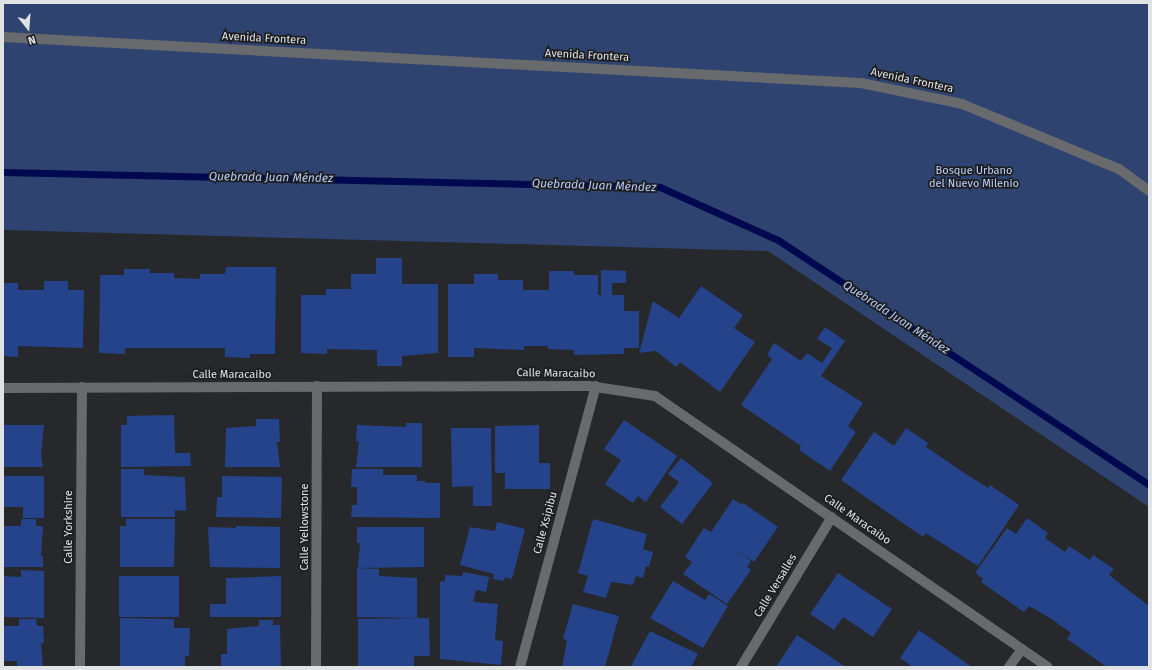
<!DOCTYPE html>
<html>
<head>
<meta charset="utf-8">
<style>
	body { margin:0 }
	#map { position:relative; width:1152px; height:670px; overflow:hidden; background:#26282b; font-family:"Fira Sans",sans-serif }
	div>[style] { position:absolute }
	.green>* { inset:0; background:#2e436f }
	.stream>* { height:7px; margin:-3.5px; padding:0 3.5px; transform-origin:3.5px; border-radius:3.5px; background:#00094f }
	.building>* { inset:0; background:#25438a; transform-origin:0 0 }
	.minor>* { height:10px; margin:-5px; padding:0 5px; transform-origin:5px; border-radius:5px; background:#686a6d }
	span { translate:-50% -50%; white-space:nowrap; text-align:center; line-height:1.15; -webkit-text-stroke:3.5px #1d1e21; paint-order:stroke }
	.street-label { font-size:11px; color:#e1e2e4 }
	.park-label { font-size:11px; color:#bcd1fa }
	.water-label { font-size:12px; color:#b5c9f2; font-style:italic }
	.frame { position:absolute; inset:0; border:4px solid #e1e2e4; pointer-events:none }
	.north { position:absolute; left:8px; top:8px; width:40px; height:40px; -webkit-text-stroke:3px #1d1e21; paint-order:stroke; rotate:163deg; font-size:11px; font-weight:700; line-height:16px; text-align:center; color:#e1e2e4 }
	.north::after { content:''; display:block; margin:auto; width:14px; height:18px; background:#e1e2e4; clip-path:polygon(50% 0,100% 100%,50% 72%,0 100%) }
</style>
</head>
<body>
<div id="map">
	<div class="green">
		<div style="clip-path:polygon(3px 3px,1149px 3px,1149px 507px,768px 251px,3px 230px)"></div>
	</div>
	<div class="stream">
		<div style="left:3px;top:172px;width:657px;rotate:1.31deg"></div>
		<div style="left:660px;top:187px;width:129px;rotate:24.2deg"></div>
		<div style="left:778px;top:240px;width:445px;rotate:33.4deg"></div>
	</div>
	<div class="building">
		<div style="clip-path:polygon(376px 258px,402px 258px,402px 284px,438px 284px,438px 353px,402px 356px,402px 366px,377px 366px,377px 350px,327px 349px,327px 354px,301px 353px,301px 295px,326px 295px,326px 289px,351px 289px,351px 274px,376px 274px)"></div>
		<div style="clip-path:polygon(226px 267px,276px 267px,275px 354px,250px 354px,250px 358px,225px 357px,225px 348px,125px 348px,125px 354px,99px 353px,100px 275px,124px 275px,124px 269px,150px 269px,150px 273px,174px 273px,174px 278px,200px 279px,200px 274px,225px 274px)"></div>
		<div style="clip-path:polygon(601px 270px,626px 271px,626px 283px,612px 283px,612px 295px,624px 295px,624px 311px,639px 311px,639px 348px,624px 348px,624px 354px,574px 355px,574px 350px,548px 349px,548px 346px,524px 346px,524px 350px,474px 348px,474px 357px,448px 357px,448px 284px,474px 284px,474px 274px,498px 274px,498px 280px,523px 280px,523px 290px,549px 290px,549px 271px,574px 271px,574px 275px,598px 275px,598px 295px,601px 295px)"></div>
		<div style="clip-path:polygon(44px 281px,68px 281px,68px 290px,84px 290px,83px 348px,18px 346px,18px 357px,3px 356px,3px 283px,18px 283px,18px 290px,44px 290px)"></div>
		<div style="clip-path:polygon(701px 286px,743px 315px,734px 328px,755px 342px,720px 392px,680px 362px,676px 367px,656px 351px,639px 353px,653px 301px,679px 318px)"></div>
		<div style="clip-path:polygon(825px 327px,845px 341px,821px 376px,863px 403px,848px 426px,856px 432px,830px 471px,799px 450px,801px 446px,741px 405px,772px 359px,767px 355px,774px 343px,801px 361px,807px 353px,822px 363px,832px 348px,817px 339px)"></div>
		<div style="clip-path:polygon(174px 415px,175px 453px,190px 453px,191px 466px,121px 467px,121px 425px,127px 425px,127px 416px)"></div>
		<div style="clip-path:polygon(256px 419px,279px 419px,280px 442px,277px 442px,280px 467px,225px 467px,226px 428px,256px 426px)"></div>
		<div style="clip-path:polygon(624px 420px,677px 456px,646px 502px,638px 496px,633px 503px,605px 484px,621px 460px,604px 449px)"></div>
		<div style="clip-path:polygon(406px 423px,422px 423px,422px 467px,356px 467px,359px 441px,356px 442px,357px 425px,406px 427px)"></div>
		<div style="clip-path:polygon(3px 425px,44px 425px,41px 456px,43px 467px,3px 467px)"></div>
		<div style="clip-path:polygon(539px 425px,539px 463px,550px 463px,550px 489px,505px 489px,505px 473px,495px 473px,495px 426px)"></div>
		<div style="clip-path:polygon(451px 428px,491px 428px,492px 506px,473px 506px,473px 486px,452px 487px)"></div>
		<div style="clip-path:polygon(906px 428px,928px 443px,926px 447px,966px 474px,988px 488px,990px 485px,1019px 505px,978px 566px,926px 533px,923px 537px,841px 480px,874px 432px,894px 446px)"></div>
		<div style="clip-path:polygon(681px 458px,713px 483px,682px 524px,660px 507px,679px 482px,668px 474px)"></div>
		<div style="clip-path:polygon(121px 469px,144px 469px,144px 475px,185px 477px,186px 511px,175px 510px,175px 517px,121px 517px)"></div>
		<div style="clip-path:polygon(352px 469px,383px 469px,383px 475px,417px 475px,417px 481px,425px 481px,425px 483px,440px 483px,440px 518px,351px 517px,352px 505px,357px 505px,357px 487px,351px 487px)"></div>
		<div style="clip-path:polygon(3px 476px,44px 476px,44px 518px,23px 518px,23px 507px,3px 507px)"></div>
		<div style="clip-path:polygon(222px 476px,282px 477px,281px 518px,216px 517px,217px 497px,222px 497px)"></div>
		<div style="clip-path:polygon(733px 499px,742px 505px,743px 503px,778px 527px,754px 562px,737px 550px,751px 561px,747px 567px,751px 570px,727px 604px,683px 574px,692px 562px,685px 557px,697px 538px,704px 528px,711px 532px)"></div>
		<div style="clip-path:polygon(1027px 518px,1048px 533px,1045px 538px,1065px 552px,1069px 546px,1090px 560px,1093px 555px,1114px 569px,1109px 575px,1149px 606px,1149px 667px,1107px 667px,1067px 639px,1071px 633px,1050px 618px,1029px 606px,1024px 612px,981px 582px,983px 579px,975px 573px,1007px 528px,1016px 534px)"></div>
		<div style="clip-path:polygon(21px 519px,36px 519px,36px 526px,43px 526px,41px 556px,43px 556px,43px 567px,3px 567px,3px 526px,21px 526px)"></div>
		<div style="clip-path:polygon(126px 519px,175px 519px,174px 567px,120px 567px,120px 526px,126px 526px)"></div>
		<div style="clip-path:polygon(593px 519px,647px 534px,643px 549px,653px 552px,649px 567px,646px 566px,643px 578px,636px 576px,633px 585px,611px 582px,606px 598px,583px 592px,588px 576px,578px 573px)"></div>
		<div style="clip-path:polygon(497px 522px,525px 529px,512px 579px,505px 577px,504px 581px,493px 579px,494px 574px,460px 565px,470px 527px,495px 531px)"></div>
		<div style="clip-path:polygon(236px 526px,280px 527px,280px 568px,210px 567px,208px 527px,236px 528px)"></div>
		<div style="clip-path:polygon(357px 527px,424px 527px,424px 567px,358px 568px,360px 543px,357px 543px)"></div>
		<div style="clip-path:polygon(357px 568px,379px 569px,379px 576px,417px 578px,417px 618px,357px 617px)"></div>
		<div style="clip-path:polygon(21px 570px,44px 571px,44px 618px,3px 617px,3px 576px,21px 577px)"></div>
		<div style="clip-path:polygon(463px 572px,489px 577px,486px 592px,476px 590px,473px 602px,498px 604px,495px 640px,503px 641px,501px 665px,440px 659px,440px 582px,445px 581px,445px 575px,462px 576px)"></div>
		<div style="clip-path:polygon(838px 573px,892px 609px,873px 637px,843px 617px,834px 630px,810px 614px)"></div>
		<div style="left:119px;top:576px;width:60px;height:41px"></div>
		<div style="clip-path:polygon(281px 576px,281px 617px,210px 617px,210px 604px,226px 604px,226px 578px)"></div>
		<div style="clip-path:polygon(673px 581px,705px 600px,709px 594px,728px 606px,703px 648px,650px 618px)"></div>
		<div style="clip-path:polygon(573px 604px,619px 616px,605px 667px,562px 667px,567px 640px,563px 639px)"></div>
		<div style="clip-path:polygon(120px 618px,174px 619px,174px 628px,190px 628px,189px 656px,185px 656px,185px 667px,120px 667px)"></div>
		<div style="clip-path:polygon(429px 618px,430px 656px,414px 656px,414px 667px,358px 667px,358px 619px)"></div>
		<div style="clip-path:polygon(19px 619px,36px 619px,37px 626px,43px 626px,44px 643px,41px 643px,43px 667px,17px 667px,17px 661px,3px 661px,3px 626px,19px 626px)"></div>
		<div style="clip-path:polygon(259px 620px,273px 620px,273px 625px,280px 625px,281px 667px,221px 667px,221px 654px,227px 654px,227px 629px,259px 626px)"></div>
		<div style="clip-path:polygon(919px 630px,972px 667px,913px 667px,900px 658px)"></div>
		<div style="clip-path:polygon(650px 631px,698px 654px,691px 667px,631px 666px)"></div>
		<div style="clip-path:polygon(797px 635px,846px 667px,776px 667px)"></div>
	</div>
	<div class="minor">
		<div style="left:3px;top:37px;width:859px;rotate:3.07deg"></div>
		<div style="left:861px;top:83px;width:103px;rotate:11.7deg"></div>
		<div style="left:962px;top:104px;width:170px;rotate:22.5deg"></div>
		<div style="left:1119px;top:169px;width:37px;rotate:36deg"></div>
		<div style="left:3px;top:388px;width:586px;rotate:-0.2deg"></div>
		<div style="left:589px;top:386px;width:67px;rotate:8.6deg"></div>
		<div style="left:655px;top:396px;width:477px;rotate:34.6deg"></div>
		<div style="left:80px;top:667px;width:280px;rotate:-89.6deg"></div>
		<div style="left:316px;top:667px;width:281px;rotate:-89.8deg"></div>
		<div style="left:520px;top:667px;width:291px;rotate:-74.9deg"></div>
		<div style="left:741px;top:667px;width:175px;rotate:-58.8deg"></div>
		<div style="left:1009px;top:667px;width:22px;rotate:-54deg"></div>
	</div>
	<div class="street-label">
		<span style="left:264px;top:39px;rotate:3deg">Avenida Frontera</span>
		<span style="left:587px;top:56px;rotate:3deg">Avenida Frontera</span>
		<span style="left:912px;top:81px;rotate:12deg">Avenida Frontera</span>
		<span style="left:556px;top:374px;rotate:1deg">Calle Maracaibo</span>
		<span style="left:232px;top:375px">Calle Maracaibo</span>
		<span style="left:857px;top:520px;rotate:35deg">Calle Maracaibo</span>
		<span style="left:546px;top:523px;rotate:-75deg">Calle Xsipibu</span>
		<span style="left:69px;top:527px;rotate:-90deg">Calle Yorkshire</span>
		<span style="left:305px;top:527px;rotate:-90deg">Calle Yellowstone</span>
		<span style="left:776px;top:586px;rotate:-59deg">Calle Versalles</span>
	</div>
	<div class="park-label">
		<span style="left:974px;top:178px">Bosque Urbano<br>del Nuevo Milenio</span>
	</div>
	<div class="water-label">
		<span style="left:271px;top:178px;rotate:1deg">Quebrada Juan Méndez</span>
		<span style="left:594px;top:186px;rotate:2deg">Quebrada Juan Méndez</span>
		<span style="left:896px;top:318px;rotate:33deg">Quebrada Juan Méndez</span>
	</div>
	<div class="frame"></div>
	<div class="north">N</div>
</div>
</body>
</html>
